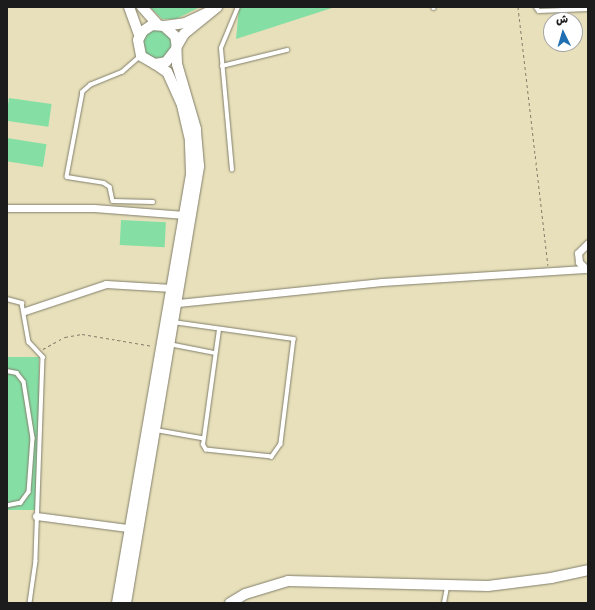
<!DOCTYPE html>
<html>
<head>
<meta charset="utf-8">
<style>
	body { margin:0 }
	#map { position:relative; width:595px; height:610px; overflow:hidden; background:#e7e0ba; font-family:Dekko,"Playpen Sans Arabic",sans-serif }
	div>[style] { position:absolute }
	.green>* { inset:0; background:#85dfa5; transform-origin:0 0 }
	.round { border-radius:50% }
	.path>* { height:1px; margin-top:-0.5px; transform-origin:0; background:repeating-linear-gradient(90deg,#827e6b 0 3px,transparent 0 6px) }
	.roads { filter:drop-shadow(0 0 1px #827e6b) drop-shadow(0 0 1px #827e6b) }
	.lane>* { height:3.5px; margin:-1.75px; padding:0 1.75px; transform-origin:1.75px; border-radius:1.75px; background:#fff }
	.street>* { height:7px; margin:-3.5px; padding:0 3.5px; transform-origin:3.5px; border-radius:3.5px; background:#fff }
	.secondary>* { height:10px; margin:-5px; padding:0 5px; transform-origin:5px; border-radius:5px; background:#fff }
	span { translate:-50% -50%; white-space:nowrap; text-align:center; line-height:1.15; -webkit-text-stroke:4px #fff; paint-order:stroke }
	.frame { position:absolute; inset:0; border:8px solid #1c1c1c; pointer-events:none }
	.north { position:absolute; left:543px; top:12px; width:40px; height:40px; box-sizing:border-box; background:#fff; border:1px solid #a4a4a4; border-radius:50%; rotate:355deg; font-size:11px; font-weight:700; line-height:16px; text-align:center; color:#1c1c1c }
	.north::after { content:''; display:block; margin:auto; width:14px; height:18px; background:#1f6fb2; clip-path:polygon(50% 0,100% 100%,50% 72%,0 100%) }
</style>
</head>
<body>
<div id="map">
	<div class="green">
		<div style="clip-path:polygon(150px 7px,200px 7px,176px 19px,162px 19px)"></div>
		<div style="clip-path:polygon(239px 7px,335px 7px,236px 39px)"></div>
		<div class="round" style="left:142px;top:30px;width:30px;height:30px"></div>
		<div style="left:9px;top:98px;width:43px;height:23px;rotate:8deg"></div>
		<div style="left:7px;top:138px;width:40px;height:23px;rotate:9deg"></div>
		<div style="left:121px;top:220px;width:45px;height:25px;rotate:3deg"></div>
		<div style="left:7px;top:357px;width:32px;height:153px"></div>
	</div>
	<div class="path">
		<div style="left:518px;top:7px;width:260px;rotate:83.4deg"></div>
		<div style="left:43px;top:349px;width:25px;rotate:-29deg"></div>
		<div style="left:65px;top:337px;width:17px;rotate:-10deg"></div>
		<div style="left:82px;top:334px;width:72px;rotate:9.6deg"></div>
	</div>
	<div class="roads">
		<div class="lane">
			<div style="left:434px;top:7px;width:1px;rotate:90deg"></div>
			<div style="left:536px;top:7px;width:5px;rotate:53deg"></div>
			<div style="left:539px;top:11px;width:49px;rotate:-2.3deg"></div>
			<div style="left:140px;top:57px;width:23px;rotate:139deg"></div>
			<div style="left:123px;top:72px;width:35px;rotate:158deg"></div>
			<div style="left:91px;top:85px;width:11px;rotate:139deg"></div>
			<div style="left:83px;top:92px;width:86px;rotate:100.7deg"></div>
			<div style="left:67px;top:177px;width:37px;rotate:9deg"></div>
			<div style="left:104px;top:183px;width:7px;rotate:34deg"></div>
			<div style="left:110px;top:187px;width:14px;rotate:78deg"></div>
			<div style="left:113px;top:201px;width:40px;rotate:1.4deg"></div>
			<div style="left:222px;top:66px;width:67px;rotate:-13.8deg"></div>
			<div style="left:232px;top:170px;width:122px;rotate:-95.2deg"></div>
			<div style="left:221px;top:48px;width:44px;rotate:-67.5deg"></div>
			<div style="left:7px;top:299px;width:16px;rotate:15deg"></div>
			<div style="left:22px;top:303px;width:40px;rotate:80deg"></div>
			<div style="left:29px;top:342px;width:21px;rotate:47deg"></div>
			<div style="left:43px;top:357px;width:204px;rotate:92deg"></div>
			<div style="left:36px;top:561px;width:42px;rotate:98.1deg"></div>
			<div style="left:173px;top:322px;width:122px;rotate:8deg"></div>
			<div style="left:294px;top:339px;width:106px;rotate:97.1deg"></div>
			<div style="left:281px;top:444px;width:16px;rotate:125deg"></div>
			<div style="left:272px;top:457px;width:66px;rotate:-173.9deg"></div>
			<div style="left:206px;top:450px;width:6px;rotate:-121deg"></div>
			<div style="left:203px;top:445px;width:116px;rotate:-82.1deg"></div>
			<div style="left:169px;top:344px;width:47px;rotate:11.1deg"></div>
			<div style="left:7px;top:371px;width:10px;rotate:11deg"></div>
			<div style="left:17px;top:373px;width:11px;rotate:52deg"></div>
			<div style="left:24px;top:382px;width:57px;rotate:80.9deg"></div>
			<div style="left:33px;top:438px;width:54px;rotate:94.2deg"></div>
			<div style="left:29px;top:492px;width:14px;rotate:126deg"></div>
			<div style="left:21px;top:503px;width:14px;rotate:168deg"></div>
			<div style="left:156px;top:430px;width:47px;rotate:9.9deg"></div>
			<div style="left:444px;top:603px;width:16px;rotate:-79deg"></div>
		</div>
		<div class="street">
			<div style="left:7px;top:208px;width:87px"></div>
			<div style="left:94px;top:208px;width:91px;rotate:4.4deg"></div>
			<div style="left:586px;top:269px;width:10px;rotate:-135deg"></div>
			<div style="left:579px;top:262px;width:9px;rotate:-96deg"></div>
			<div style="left:578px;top:253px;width:14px;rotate:-45deg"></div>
			<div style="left:178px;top:303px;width:205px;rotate:-5.9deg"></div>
			<div style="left:382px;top:282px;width:203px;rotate:-3.7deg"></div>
			<div style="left:25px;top:311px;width:85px;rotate:-18.4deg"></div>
			<div style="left:106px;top:284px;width:66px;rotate:3.5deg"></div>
			<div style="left:36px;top:516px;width:100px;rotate:7.5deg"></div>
		</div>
		<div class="secondary">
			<div style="left:129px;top:7px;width:30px;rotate:70deg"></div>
			<div style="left:142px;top:7px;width:24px;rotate:48deg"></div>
			<div style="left:164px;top:26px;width:21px;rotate:-8deg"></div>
			<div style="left:185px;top:23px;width:29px;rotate:-25deg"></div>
			<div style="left:177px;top:46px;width:14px;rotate:-60deg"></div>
			<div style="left:184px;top:34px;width:43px;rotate:-39.3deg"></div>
			<div style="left:117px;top:603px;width:436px;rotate:-80.2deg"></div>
			<div style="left:191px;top:173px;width:33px;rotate:-92deg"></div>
			<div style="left:190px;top:140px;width:36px;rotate:-103deg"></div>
			<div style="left:182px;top:105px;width:36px;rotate:-114deg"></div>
			<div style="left:167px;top:72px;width:14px;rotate:-146deg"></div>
			<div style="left:126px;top:603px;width:443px;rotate:-80.5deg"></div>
			<div style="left:199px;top:166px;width:37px;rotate:-95deg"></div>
			<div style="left:196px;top:129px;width:68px;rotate:-106.3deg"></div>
			<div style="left:177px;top:64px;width:23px;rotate:-92deg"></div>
			<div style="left:176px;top:41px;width:5px;rotate:-101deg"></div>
			<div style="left:175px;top:36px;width:15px;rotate:-138deg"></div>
			<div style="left:164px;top:26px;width:12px;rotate:-175deg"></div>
			<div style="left:152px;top:25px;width:11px;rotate:146deg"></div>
			<div style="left:143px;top:31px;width:10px;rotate:119deg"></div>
			<div style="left:138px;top:40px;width:16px;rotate:79deg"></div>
			<div style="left:141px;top:56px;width:16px;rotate:30deg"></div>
			<div style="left:155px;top:64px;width:11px;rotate:-10deg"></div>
			<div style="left:166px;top:62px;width:16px;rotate:-52deg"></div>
			<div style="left:230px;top:603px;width:17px;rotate:-31deg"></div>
			<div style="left:245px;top:594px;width:45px;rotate:-16.8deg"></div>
			<div style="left:288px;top:581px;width:200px;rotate:1.4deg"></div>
			<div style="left:488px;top:586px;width:64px;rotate:-7.2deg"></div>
			<div style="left:551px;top:578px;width:38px;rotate:-12deg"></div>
		</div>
	</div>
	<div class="frame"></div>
	<div class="north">ش</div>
</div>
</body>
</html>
